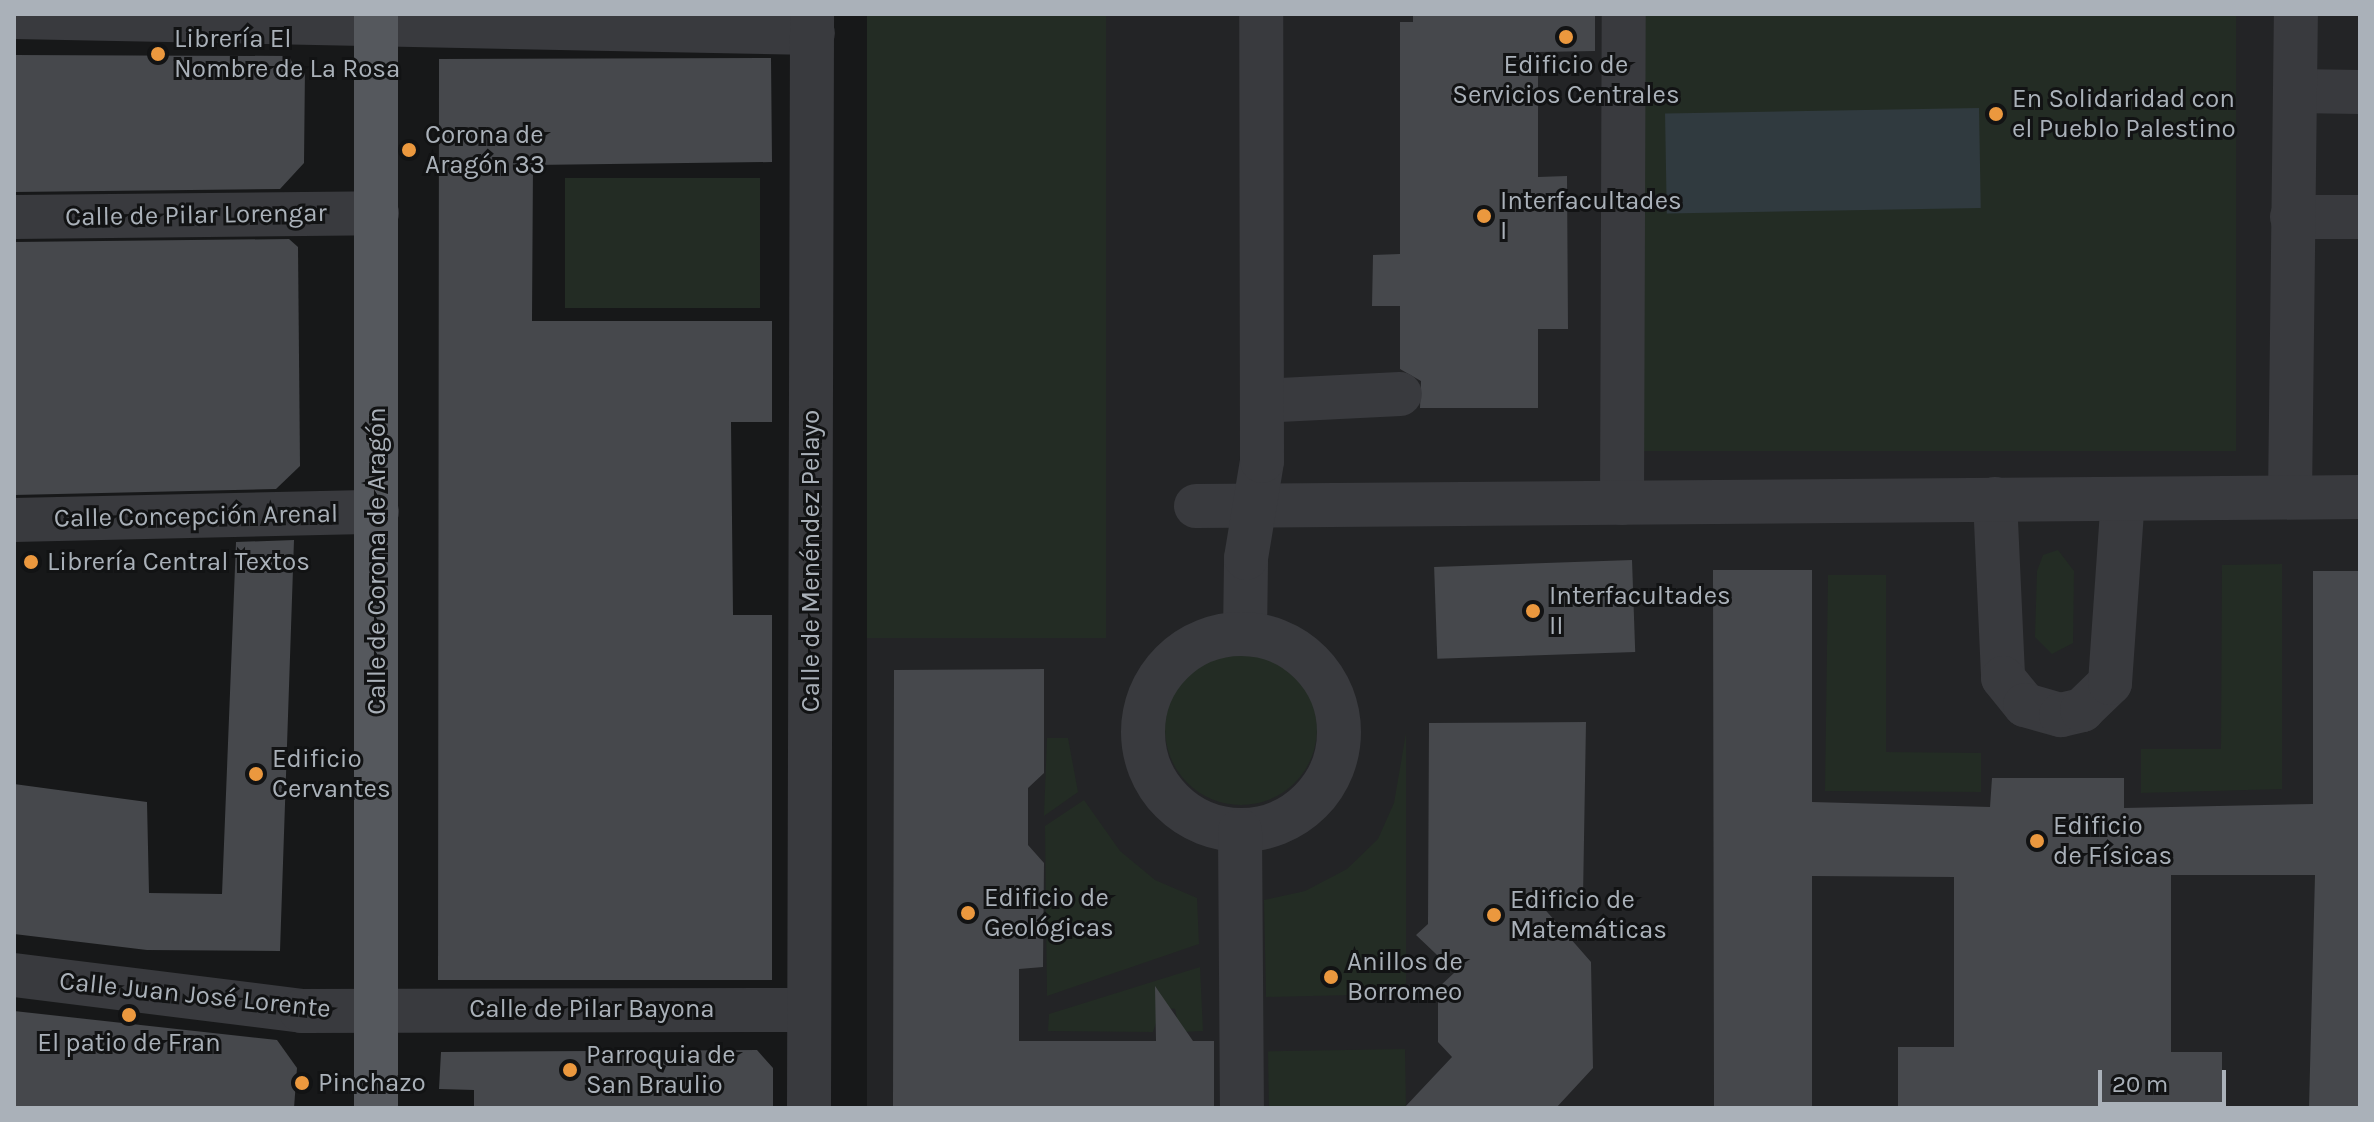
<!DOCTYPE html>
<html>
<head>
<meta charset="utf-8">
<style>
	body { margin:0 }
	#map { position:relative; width:2374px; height:1122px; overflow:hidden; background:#171819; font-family:Karla,sans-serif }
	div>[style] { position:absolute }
	.built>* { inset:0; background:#232426; transform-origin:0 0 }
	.green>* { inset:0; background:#232c24; transform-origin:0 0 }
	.round { border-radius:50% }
	.water>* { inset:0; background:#303a3f; transform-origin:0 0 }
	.building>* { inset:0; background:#46484c; transform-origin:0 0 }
	.minor>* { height:44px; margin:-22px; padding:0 22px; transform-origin:22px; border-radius:22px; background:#393a3e }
	.minor>.ring { margin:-22px; padding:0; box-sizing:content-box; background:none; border:44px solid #393a3e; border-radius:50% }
	.major>* { height:44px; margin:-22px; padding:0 22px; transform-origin:22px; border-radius:22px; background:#55585d }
	.dots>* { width:22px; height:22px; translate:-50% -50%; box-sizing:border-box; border:4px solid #121314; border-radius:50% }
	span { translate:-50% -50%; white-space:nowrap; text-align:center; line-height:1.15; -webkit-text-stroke:6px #121314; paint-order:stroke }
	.poi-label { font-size:26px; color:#aab1b9 }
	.left { translate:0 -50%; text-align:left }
	.street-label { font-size:26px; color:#aab1b9 }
	.frame { position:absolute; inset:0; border:16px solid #aab1b9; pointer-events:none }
	.scale { position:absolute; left:2098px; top:1070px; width:128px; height:36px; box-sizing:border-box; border:4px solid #aab1b9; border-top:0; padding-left:10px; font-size:24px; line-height:28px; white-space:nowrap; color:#aab1b9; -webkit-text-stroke:6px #121314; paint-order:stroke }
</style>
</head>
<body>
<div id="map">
	<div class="built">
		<div style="left:867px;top:14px;width:1493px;height:1094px"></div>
	</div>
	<div class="green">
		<div style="left:867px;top:14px;width:239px;height:624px"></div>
		<div style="left:1640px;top:14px;width:596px;height:437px"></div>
		<div style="left:565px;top:178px;width:195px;height:130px"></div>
		<div style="clip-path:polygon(2058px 550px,2074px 571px,2073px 643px,2052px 654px,2035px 637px,2037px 571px,2043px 555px)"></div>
		<div style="clip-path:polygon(2282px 564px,2282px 789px,2141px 793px,2141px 749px,2221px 749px,2222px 565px)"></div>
		<div style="clip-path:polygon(1828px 575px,1886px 575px,1886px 752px,1981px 753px,1981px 792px,1825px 791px)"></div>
		<div class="round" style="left:1165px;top:653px;width:152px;height:152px"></div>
		<div style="clip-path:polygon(1406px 733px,1406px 983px,1394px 994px,1266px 997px,1264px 900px,1305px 891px,1347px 869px,1378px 839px,1394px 803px)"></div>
		<div style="clip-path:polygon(1047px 738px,1068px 738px,1078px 792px,1044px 816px)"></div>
		<div style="clip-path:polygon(1084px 800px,1120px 851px,1155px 880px,1197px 898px,1199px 944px,1047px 996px,1045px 826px)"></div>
		<div style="clip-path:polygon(1200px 967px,1203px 1031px,1180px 1032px,1175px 1009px,1161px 1007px,1153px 1032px,1048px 1031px,1049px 1014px)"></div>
		<div style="left:1405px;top:1049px;width:59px;height:137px;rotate:89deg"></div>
	</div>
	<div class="water">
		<div style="left:1979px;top:108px;width:100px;height:314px;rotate:89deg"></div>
	</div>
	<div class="building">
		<div style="clip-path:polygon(1413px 14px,1595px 14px,1595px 51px,1538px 52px,1538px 177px,1567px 176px,1568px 329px,1538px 329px,1538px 408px,1420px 408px,1421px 381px,1400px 369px,1400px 306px,1372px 306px,1373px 255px,1400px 254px,1400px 22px,1413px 22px)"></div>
		<div style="clip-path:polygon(14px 55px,289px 56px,295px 68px,305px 67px,304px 163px,280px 189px,14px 192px)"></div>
		<div style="clip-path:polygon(771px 58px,772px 162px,533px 165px,532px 321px,772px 321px,772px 422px,731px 422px,733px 615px,772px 615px,772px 980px,438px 980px,439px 59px)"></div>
		<div style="clip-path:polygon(289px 239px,298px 247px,300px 466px,276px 489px,14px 495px,14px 242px)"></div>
		<div style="clip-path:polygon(294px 540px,280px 951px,147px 950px,14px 934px,14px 784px,147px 802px,149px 893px,222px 894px,236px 542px)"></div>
		<div style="left:1632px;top:560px;width:92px;height:198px;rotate:88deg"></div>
		<div style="clip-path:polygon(1713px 570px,1812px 570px,1812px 802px,1990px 807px,1992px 778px,2124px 778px,2124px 808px,2313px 804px,2313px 571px,2360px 571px,2360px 1108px,2309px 1108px,2315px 875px,2171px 875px,2171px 1052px,2222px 1052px,2222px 1108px,1898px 1108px,1898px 1047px,1954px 1047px,1954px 877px,1812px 876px,1812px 1108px,1714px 1108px)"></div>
		<div style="clip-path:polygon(1044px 669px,1044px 773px,1028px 788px,1028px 845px,1044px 863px,1043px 967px,1019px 969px,1019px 1041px,1156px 1041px,1155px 986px,1193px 1041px,1214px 1041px,1214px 1108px,893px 1108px,894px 670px)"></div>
		<div style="clip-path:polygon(1586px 722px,1583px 898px,1534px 897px,1591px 962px,1593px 1068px,1556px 1108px,1404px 1108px,1452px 1057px,1438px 1042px,1438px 988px,1455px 972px,1416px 935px,1428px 924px,1429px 723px)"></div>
		<div style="clip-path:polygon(14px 1011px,277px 1040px,297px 1068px,294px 1108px,14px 1108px)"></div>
		<div style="clip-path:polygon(757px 1050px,773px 1068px,773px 1108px,474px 1108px,474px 1090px,439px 1089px,441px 1052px)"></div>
	</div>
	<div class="minor">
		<div style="left:14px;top:17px;width:799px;rotate:1.15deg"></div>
		<div style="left:2296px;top:91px;width:64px;rotate:0.9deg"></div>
		<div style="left:14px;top:217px;width:363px;rotate:-0.6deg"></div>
		<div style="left:2292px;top:217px;width:68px"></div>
		<div style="left:1262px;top:401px;width:138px;rotate:-2.9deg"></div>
		<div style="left:2290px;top:497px;width:483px;rotate:-89.3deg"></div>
		<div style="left:1995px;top:499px;width:179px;rotate:87.4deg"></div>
		<div style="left:2003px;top:678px;width:35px;rotate:51deg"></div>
		<div style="left:2025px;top:705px;width:37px;rotate:16deg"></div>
		<div style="left:2061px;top:715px;width:22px;rotate:-13deg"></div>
		<div style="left:2082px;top:710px;width:39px;rotate:-44deg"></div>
		<div style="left:2110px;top:683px;width:184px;rotate:-86deg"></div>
		<div style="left:1622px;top:503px;width:489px;rotate:-89.8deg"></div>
		<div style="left:1196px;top:506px;width:1164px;rotate:-0.44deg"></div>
		<div style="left:14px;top:520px;width:363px;rotate:-1.3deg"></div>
		<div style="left:1245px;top:634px;width:76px;rotate:-89.2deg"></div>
		<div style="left:1246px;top:558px;width:98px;rotate:-80.6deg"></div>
		<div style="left:1262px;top:461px;width:447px;rotate:-90.1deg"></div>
		<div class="ring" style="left:1143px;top:634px;width:152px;height:152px"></div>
		<div style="left:1240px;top:831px;width:277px;rotate:89.6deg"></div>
		<div style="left:14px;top:975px;width:289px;rotate:7.1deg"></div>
		<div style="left:301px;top:1011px;width:507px;rotate:-0.11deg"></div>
		<div style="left:809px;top:1108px;width:1094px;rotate:-89.84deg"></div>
	</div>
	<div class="major">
		<div style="left:376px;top:14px;width:1094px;rotate:90deg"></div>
	</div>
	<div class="dots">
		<div style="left:1566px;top:37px;background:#eb983e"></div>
		<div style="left:158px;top:54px;background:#eb983e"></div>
		<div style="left:1996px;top:114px;background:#eb983e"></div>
		<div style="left:409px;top:150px;background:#eb983e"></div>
		<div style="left:1484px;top:216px;background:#eb983e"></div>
		<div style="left:31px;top:562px;background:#eb983e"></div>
		<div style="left:1533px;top:611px;background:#eb983e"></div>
		<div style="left:256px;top:774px;background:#eb983e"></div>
		<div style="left:2037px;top:841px;background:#eb983e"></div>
		<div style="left:968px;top:913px;background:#eb983e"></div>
		<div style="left:1494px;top:915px;background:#eb983e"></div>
		<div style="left:1331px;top:977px;background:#eb983e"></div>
		<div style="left:129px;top:1015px;background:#eb983e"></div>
		<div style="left:570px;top:1070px;background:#eb983e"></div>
		<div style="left:302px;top:1083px;background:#eb983e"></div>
	</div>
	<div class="poi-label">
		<span class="left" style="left:174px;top:54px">Librería El<br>Nombre de La Rosa</span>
		<span style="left:1566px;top:80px">Edificio de<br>Servicios Centrales</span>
		<span class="left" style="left:2012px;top:114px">En Solidaridad con<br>el Pueblo Palestino</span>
		<span class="left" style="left:425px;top:150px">Corona de<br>Aragón 33</span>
		<span class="left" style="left:1500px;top:216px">Interfacultades<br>I</span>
		<span class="left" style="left:47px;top:562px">Librería Central Textos</span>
		<span class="left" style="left:1549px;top:611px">Interfacultades<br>II</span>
		<span class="left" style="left:272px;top:774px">Edificio<br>Cervantes</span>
		<span class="left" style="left:2053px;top:841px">Edificio<br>de Físicas</span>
		<span class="left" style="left:984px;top:913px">Edificio de<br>Geológicas</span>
		<span class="left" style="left:1510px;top:915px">Edificio de<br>Matemáticas</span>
		<span class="left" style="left:1347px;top:977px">Anillos de<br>Borromeo</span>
		<span style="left:129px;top:1043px">El patio de Fran</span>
		<span class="left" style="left:586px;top:1070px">Parroquia de<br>San Braulio</span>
		<span class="left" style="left:318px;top:1083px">Pinchazo</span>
	</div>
	<div class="street-label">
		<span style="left:196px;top:215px;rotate:-1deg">Calle de Pilar Lorengar</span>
		<span style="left:196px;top:516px;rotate:-1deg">Calle Concepción Arenal</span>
		<span style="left:377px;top:561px;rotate:-90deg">Calle de Corona de Aragón</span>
		<span style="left:811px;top:561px;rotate:-90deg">Calle de Menéndez Pelayo</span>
		<span style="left:195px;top:995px;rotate:6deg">Calle Juan José Lorente</span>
		<span style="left:592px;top:1009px">Calle de Pilar Bayona</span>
	</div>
	<div class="frame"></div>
	<div class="scale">20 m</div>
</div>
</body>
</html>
